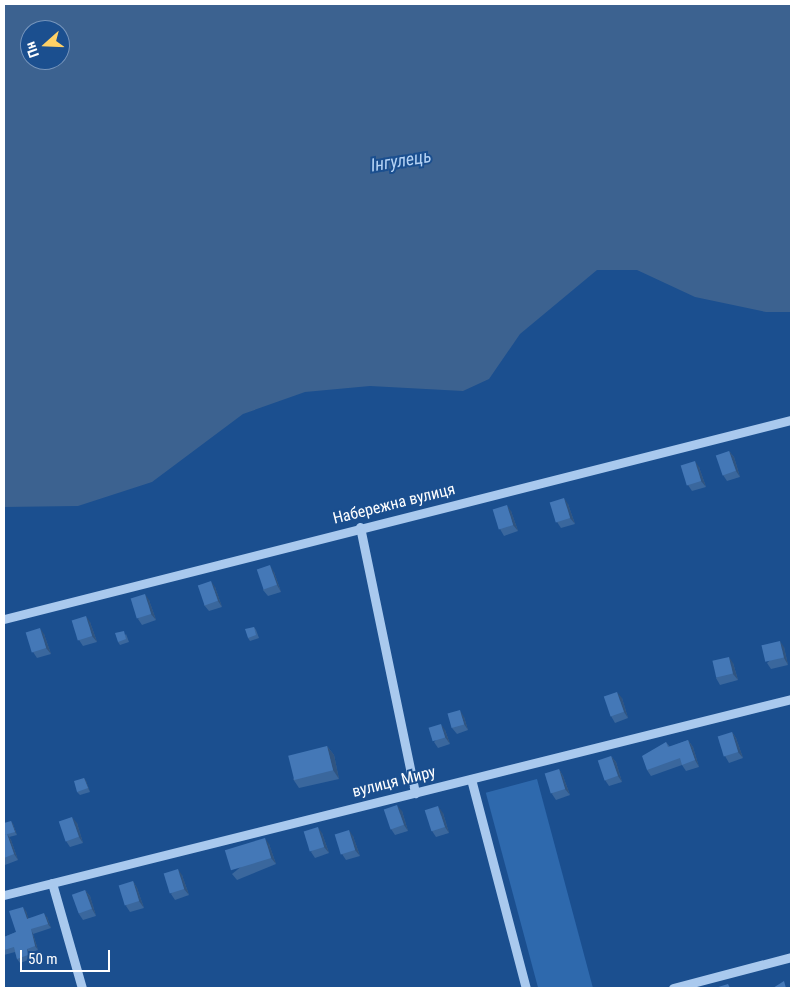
<!DOCTYPE html>
<html>
<head>
<meta charset="utf-8">
<style>
	body { margin:0 }
	#map { position:relative; width:795px; height:992px; overflow:hidden; background:#1b4f8f; font-family:"Roboto Condensed",sans-serif }
	div>[style] { position:absolute }
	.green>* { inset:0; background:#2e69ad; transform-origin:0 0 }
	.water>* { inset:0; background:#3c6290 }
	.minor>* { height:9px; margin:-4.5px; padding:0 4.5px; transform-origin:4.5px; border-radius:4.5px; background:#a9c9ee }
	.wall>* { inset:0; background:#3a679d }
	.shaded-wall>* { inset:0; background:#305480 }
	.building>* { inset:0; background:#4478b7; transform-origin:0 0 }
	span { translate:-50% -50%; white-space:nowrap; text-align:center; line-height:1.15; -webkit-text-stroke:4px #1b4f8f; paint-order:stroke }
	.street-label { font-size:16px; color:#fff }
	.water-label { font-size:18px; color:#b5d3f5; font-style:italic }
	.frame { position:absolute; inset:0; border:5px solid #fff; pointer-events:none }
	.north { position:absolute; left:20px; top:20px; width:50px; height:50px; box-sizing:border-box; background:#1b4f8f; border:1px solid #7695bc; border-radius:50%; rotate:250deg; font-size:14px; font-weight:700; line-height:20px; text-align:center; color:#fff }
	.north::after { content:''; display:block; margin:auto; width:18px; height:22px; background:#ffd166; clip-path:polygon(50% 0,100% 100%,50% 72%,0 100%) }
	.scale { position:absolute; left:20px; top:950px; width:90px; height:22px; box-sizing:border-box; border:2px solid #fff; border-top:0; padding-left:6px; font-size:15px; line-height:18px; white-space:nowrap; color:#fff; -webkit-text-stroke:4px #1b4f8f; paint-order:stroke }
</style>
</head>
<body>
<div id="map">
	<div class="green">
		<div style="left:537px;top:779px;width:216px;height:53px;rotate:75deg"></div>
	</div>
	<div class="water">
		<div style="clip-path:polygon(evenodd,4px 4px,791px 4px,791px 312px,766px 312px,695px 297px,637px 270px,597px 270px,520px 334px,489px 379px,463px 391px,370px 386px,305px 392px,243px 414px,152px 482px,78px 506px,4px 507px,4px 4px,30px 30px,60px 30px,60px 60px,30px 60px,30px 30px)"></div>
	</div>
	<div class="minor">
		<div style="left:360px;top:527px;width:272px;rotate:78.3deg"></div>
		<div style="left:4px;top:619px;width:812px;rotate:-14.19deg"></div>
		<div style="left:471px;top:779px;width:216px;rotate:75.3deg"></div>
		<div style="left:52px;top:883px;width:109px;rotate:74.1deg"></div>
		<div style="left:4px;top:895px;width:811px;rotate:-13.98deg"></div>
		<div style="left:673px;top:988px;width:122px;rotate:-14.7deg"></div>
	</div>
	<div class="wall">
		<div style="clip-path:polygon(729px 451px,734px 457px,740px 477px,727px 481px,723px 475px)"></div>
		<div style="clip-path:polygon(699px 467px,706px 487px,692px 491px,688px 485px)"></div>
		<div style="clip-path:polygon(568px 504px,575px 524px,561px 528px,557px 522px)"></div>
		<div style="clip-path:polygon(511px 511px,518px 531px,504px 536px,500px 529px)"></div>
		<div style="clip-path:polygon(274px 572px,281px 592px,268px 596px,263px 590px)"></div>
		<div style="clip-path:polygon(215px 587px,222px 607px,209px 611px,204px 605px)"></div>
		<div style="clip-path:polygon(149px 600px,156px 620px,142px 625px,138px 619px)"></div>
		<div style="clip-path:polygon(90px 622px,97px 642px,83px 646px,79px 640px)"></div>
		<div style="clip-path:polygon(254px 627px,256px 630px,259px 638px,250px 641px,248px 638px)"></div>
		<div style="clip-path:polygon(44px 634px,51px 654px,37px 658px,33px 652px)"></div>
		<div style="clip-path:polygon(126px 634px,129px 642px,120px 645px,118px 642px)"></div>
		<div style="clip-path:polygon(784px 647px,788px 665px,771px 669px,767px 663px)"></div>
		<div style="clip-path:polygon(733px 663px,738px 680px,720px 685px,716px 678px)"></div>
		<div style="clip-path:polygon(622px 698px,628px 718px,615px 723px,611px 716px)"></div>
		<div style="clip-path:polygon(464px 717px,468px 730px,457px 734px,452px 728px)"></div>
		<div style="clip-path:polygon(445px 730px,450px 744px,438px 748px,434px 742px)"></div>
		<div style="clip-path:polygon(732px 732px,736px 738px,743px 758px,729px 763px,725px 756px)"></div>
		<div style="clip-path:polygon(688px 740px,693px 747px,699px 767px,686px 771px,682px 765px,651px 776px,647px 770px,666px 742px,670px 747px)"></div>
		<div style="clip-path:polygon(327px 746px,334px 755px,339px 779px,299px 788px,293px 779px)"></div>
		<div style="clip-path:polygon(611px 756px,616px 762px,622px 782px,609px 786px,605px 780px)"></div>
		<div style="clip-path:polygon(559px 769px,563px 776px,570px 795px,556px 800px,552px 794px)"></div>
		<div style="clip-path:polygon(84px 778px,86px 781px,90px 792px,80px 795px,77px 792px)"></div>
		<div style="clip-path:polygon(402px 811px,408px 831px,395px 835px,391px 829px)"></div>
		<div style="clip-path:polygon(443px 813px,449px 833px,436px 837px,432px 831px)"></div>
		<div style="clip-path:polygon(11px 821px,13px 824px,17px 835px,9px 837px,11px 840px,18px 860px,5px 865px,4px 864px,4px 835px)"></div>
		<div style="clip-path:polygon(77px 823px,83px 843px,70px 847px,66px 841px)"></div>
		<div style="clip-path:polygon(322px 833px,329px 853px,315px 858px,311px 852px)"></div>
		<div style="clip-path:polygon(353px 836px,360px 856px,346px 860px,342px 854px)"></div>
		<div style="clip-path:polygon(269px 844px,276px 864px,237px 880px,232px 874px)"></div>
		<div style="clip-path:polygon(182px 875px,189px 895px,175px 900px,171px 894px)"></div>
		<div style="clip-path:polygon(133px 881px,137px 888px,144px 908px,130px 912px,126px 906px)"></div>
		<div style="clip-path:polygon(85px 890px,90px 896px,96px 916px,83px 920px,79px 914px)"></div>
		<div style="clip-path:polygon(26px 911px,28px 918px,47px 917px,51px 928px,33px 934px,38px 950px,30px 953px,31px 959px,20px 963px,17px 959px,15px 952px,4px 955px,4px 937px,16px 932px)"></div>
	</div>
	<div class="shaded-wall">
		<div style="clip-path:polygon(729px 451px,734px 457px,740px 477px,736px 471px)"></div>
		<div style="clip-path:polygon(695px 461px,699px 467px,706px 487px,701px 481px)"></div>
		<div style="clip-path:polygon(564px 498px,568px 504px,575px 524px,570px 518px)"></div>
		<div style="clip-path:polygon(507px 505px,511px 511px,518px 531px,513px 525px)"></div>
		<div style="clip-path:polygon(270px 565px,274px 572px,281px 592px,277px 585px)"></div>
		<div style="clip-path:polygon(211px 581px,215px 587px,222px 607px,218px 601px)"></div>
		<div style="clip-path:polygon(145px 594px,149px 600px,156px 620px,151px 614px)"></div>
		<div style="clip-path:polygon(86px 616px,90px 622px,97px 642px,92px 636px)"></div>
		<div style="clip-path:polygon(40px 628px,44px 634px,51px 654px,46px 648px)"></div>
		<div style="clip-path:polygon(780px 641px,784px 647px,788px 665px,784px 658px)"></div>
		<div style="clip-path:polygon(729px 657px,733px 663px,738px 680px,733px 674px)"></div>
		<div style="clip-path:polygon(617px 692px,622px 698px,628px 718px,624px 712px)"></div>
		<div style="clip-path:polygon(460px 710px,464px 717px,468px 730px,464px 724px)"></div>
		<div style="clip-path:polygon(441px 724px,445px 730px,450px 744px,445px 737px)"></div>
		<div style="clip-path:polygon(732px 732px,736px 738px,743px 758px,738px 752px)"></div>
		<div style="clip-path:polygon(688px 740px,693px 747px,699px 767px,695px 760px)"></div>
		<div style="clip-path:polygon(327px 746px,334px 755px,339px 779px,333px 770px)"></div>
		<div style="clip-path:polygon(611px 756px,616px 762px,622px 782px,618px 776px)"></div>
		<div style="clip-path:polygon(559px 769px,563px 776px,570px 795px,565px 789px)"></div>
		<div style="clip-path:polygon(84px 778px,86px 781px,90px 792px,88px 788px)"></div>
		<div style="clip-path:polygon(397px 805px,402px 811px,408px 831px,404px 825px)"></div>
		<div style="clip-path:polygon(438px 806px,443px 813px,449px 833px,445px 827px)"></div>
		<div style="clip-path:polygon(72px 817px,77px 823px,83px 843px,79px 837px)"></div>
		<div style="clip-path:polygon(11px 821px,13px 824px,17px 835px,15px 832px)"></div>
		<div style="clip-path:polygon(318px 827px,322px 833px,329px 853px,324px 847px)"></div>
		<div style="clip-path:polygon(349px 830px,353px 836px,360px 856px,355px 850px)"></div>
		<div style="clip-path:polygon(7px 834px,11px 840px,18px 860px,14px 854px)"></div>
		<div style="clip-path:polygon(265px 838px,269px 844px,276px 864px,271px 858px)"></div>
		<div style="clip-path:polygon(178px 869px,182px 875px,189px 895px,184px 889px)"></div>
		<div style="clip-path:polygon(133px 881px,137px 888px,144px 908px,139px 901px)"></div>
		<div style="clip-path:polygon(85px 890px,90px 896px,96px 916px,92px 909px)"></div>
		<div style="clip-path:polygon(23px 907px,26px 911px,30px 923px,27px 919px)"></div>
		<div style="clip-path:polygon(44px 913px,47px 917px,51px 928px,48px 924px)"></div>
		<div style="clip-path:polygon(31px 929px,33px 934px,38px 950px,35px 946px)"></div>
		<div style="clip-path:polygon(27px 949px,30px 953px,31px 959px,28px 955px)"></div>
	</div>
	<div class="building">
		<div style="left:729px;top:451px;width:21px;height:14px;rotate:71deg"></div>
		<div style="left:695px;top:461px;width:21px;height:15px;rotate:73deg"></div>
		<div style="left:564px;top:498px;width:21px;height:15px;rotate:73deg"></div>
		<div style="left:507px;top:505px;width:21px;height:15px;rotate:73deg"></div>
		<div style="left:270px;top:565px;width:21px;height:14px;rotate:71deg"></div>
		<div style="left:211px;top:581px;width:21px;height:14px;rotate:71deg"></div>
		<div style="left:145px;top:594px;width:21px;height:15px;rotate:73deg"></div>
		<div style="left:86px;top:616px;width:21px;height:15px;rotate:73deg"></div>
		<div style="clip-path:polygon(254px 627px,256px 635px,248px 638px,245px 629px)"></div>
		<div style="left:40px;top:628px;width:21px;height:15px;rotate:73deg"></div>
		<div style="clip-path:polygon(124px 631px,126px 639px,118px 642px,115px 633px)"></div>
		<div style="left:780px;top:641px;width:17px;height:19px;rotate:77deg"></div>
		<div style="left:729px;top:657px;width:17px;height:17px;rotate:77deg"></div>
		<div style="left:617px;top:692px;width:21px;height:14px;rotate:71deg"></div>
		<div style="left:460px;top:710px;width:15px;height:13px;rotate:74deg"></div>
		<div style="left:441px;top:724px;width:14px;height:13px;rotate:73deg"></div>
		<div style="left:732px;top:732px;width:21px;height:15px;rotate:73deg"></div>
		<div style="clip-path:polygon(688px 740px,695px 760px,682px 765px,680px 758px,647px 770px,642px 756px,666px 742px,668px 747px)"></div>
		<div style="left:327px;top:746px;width:25px;height:40px;rotate:76deg"></div>
		<div style="left:611px;top:756px;width:21px;height:14px;rotate:71deg"></div>
		<div style="left:559px;top:769px;width:21px;height:15px;rotate:73deg"></div>
		<div style="clip-path:polygon(84px 778px,88px 788px,77px 792px,74px 781px)"></div>
		<div style="left:397px;top:805px;width:21px;height:14px;rotate:71deg"></div>
		<div style="left:438px;top:806px;width:22px;height:14px;rotate:72deg"></div>
		<div style="left:72px;top:817px;width:21px;height:14px;rotate:71deg"></div>
		<div style="clip-path:polygon(11px 821px,15px 832px,4px 835px,4px 823px)"></div>
		<div style="left:318px;top:827px;width:21px;height:15px;rotate:73deg"></div>
		<div style="left:349px;top:830px;width:21px;height:15px;rotate:73deg"></div>
		<div style="clip-path:polygon(7px 834px,14px 854px,4px 858px,4px 835px)"></div>
		<div style="left:265px;top:838px;width:21px;height:42px;rotate:73deg"></div>
		<div style="left:178px;top:869px;width:21px;height:15px;rotate:73deg"></div>
		<div style="left:133px;top:881px;width:21px;height:15px;rotate:73deg"></div>
		<div style="left:85px;top:890px;width:20px;height:14px;rotate:70deg"></div>
		<div style="clip-path:polygon(23px 907px,27px 919px,44px 913px,48px 924px,31px 929px,35px 946px,27px 949px,28px 955px,17px 959px,14px 947px,4px 950px,4px 937px,16px 932px,9px 911px)"></div>
		<div style="clip-path:polygon(784px 981px,786px 988px,773px 988px)"></div>
		<div style="clip-path:polygon(728px 984px,730px 988px,715px 988px)"></div>
	</div>
	<div class="street-label">
		<span style="left:394px;top:504px;rotate:-14deg">Набережна вулиця</span>
		<span style="left:394px;top:782px;rotate:-14deg">вулиця Миру</span>
	</div>
	<div class="water-label">
		<span style="left:401px;top:161px;rotate:-9deg">Інгулець</span>
	</div>
	<div class="frame"></div>
	<div class="north">Пн</div>
	<div class="scale">50 m</div>
</div>
</body>
</html>
